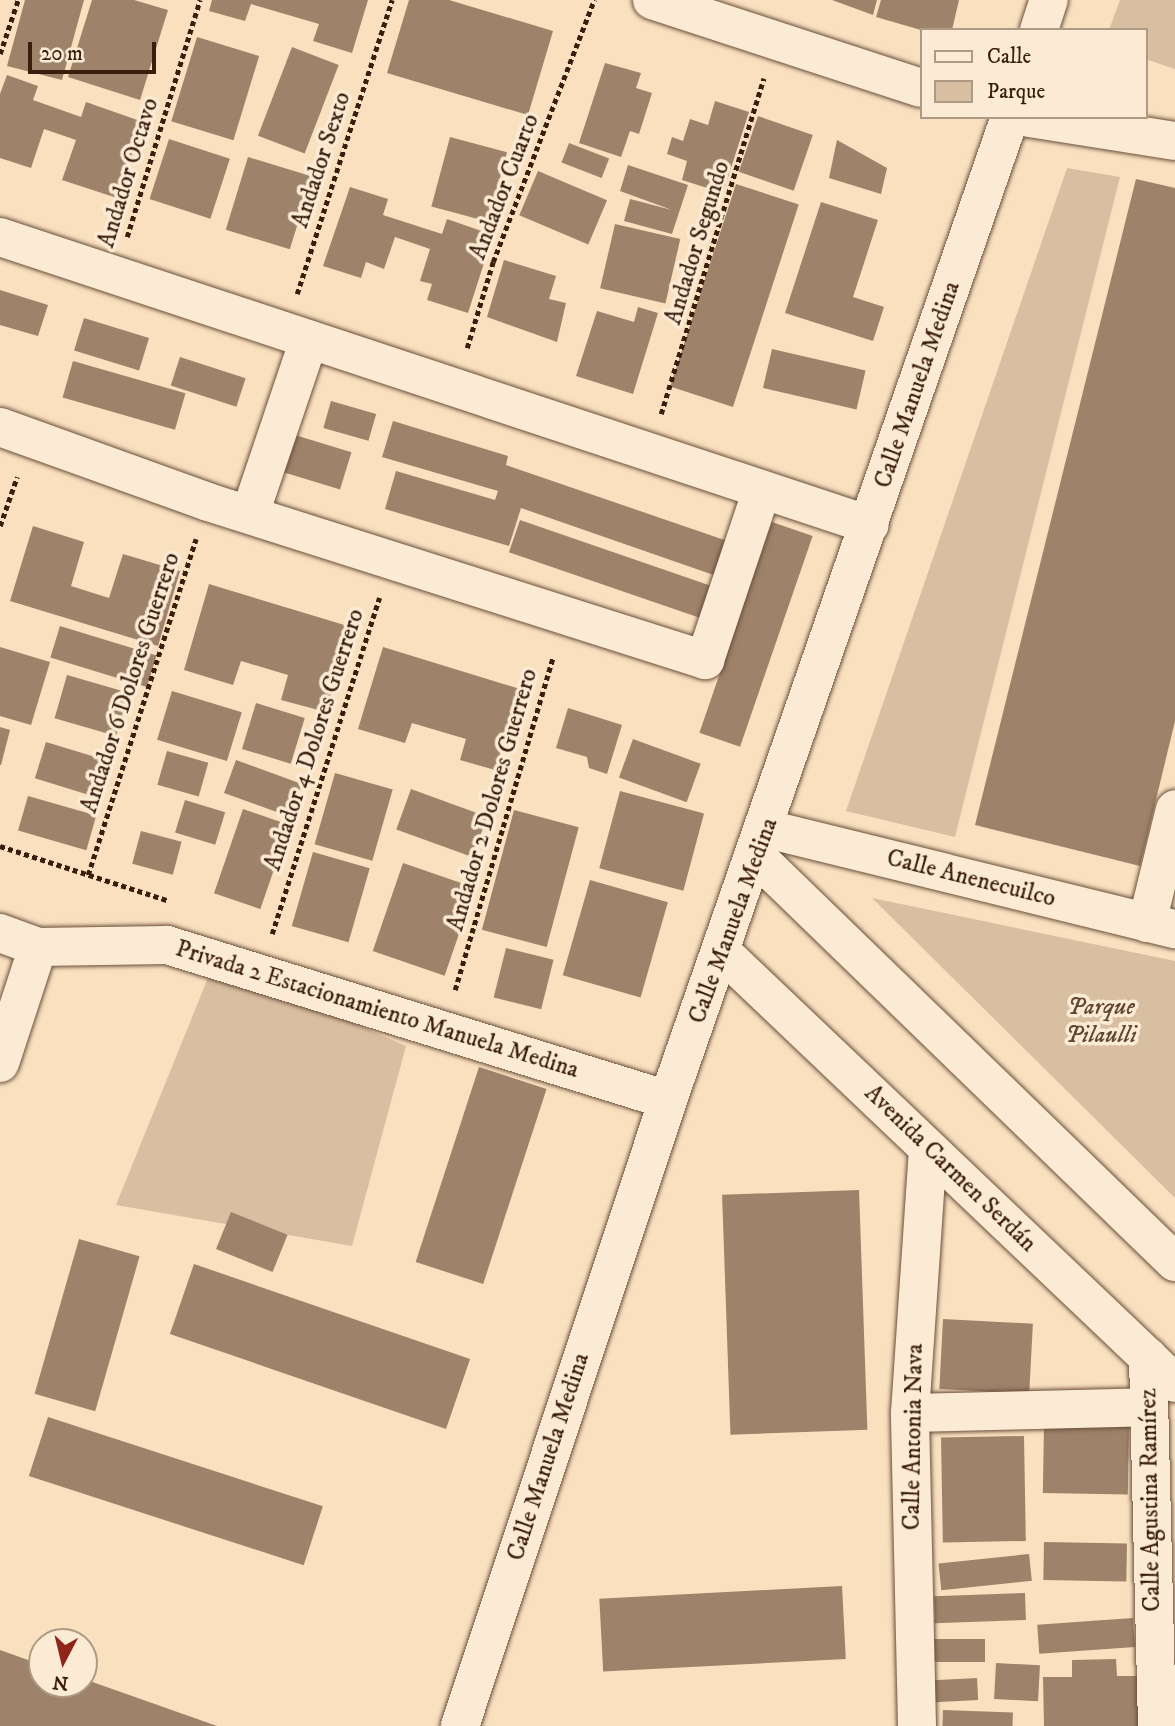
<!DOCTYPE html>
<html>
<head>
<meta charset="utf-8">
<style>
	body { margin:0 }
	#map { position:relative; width:1175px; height:1726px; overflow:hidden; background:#f9e0bf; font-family:"IM FELL DW Pica",serif }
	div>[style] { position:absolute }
	.green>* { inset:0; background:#d9bfa1 }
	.building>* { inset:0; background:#9e826a; transform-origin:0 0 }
	.path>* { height:4.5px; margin-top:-2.25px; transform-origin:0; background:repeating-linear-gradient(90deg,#3b1d0d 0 5px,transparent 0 8.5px) }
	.roads { filter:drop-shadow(0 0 2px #6a4e3a) drop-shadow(0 0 2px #6a4e3a) }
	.minor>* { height:38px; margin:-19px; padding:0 19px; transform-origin:19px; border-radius:19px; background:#fbebd5 }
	span { translate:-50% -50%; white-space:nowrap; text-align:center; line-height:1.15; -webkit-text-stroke:7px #fbebd5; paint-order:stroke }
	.street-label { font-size:24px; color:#3b1d0d }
	.park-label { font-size:24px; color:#624632; font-style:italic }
	.legend { position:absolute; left:920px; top:28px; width:228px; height:91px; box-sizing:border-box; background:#fbebd5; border:2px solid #ae9985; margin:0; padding:9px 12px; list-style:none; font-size:21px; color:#3b1d0d }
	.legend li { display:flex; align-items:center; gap:14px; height:35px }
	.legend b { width:35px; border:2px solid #ae9985 }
	.north { position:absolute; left:28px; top:1628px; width:70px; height:70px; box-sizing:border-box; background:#fbebd5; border:2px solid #ae9985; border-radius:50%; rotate:187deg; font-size:19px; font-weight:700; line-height:28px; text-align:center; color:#3b1d0d }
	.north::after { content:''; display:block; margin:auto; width:24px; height:32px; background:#8f2418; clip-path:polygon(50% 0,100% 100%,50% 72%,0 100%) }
	.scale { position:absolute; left:28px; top:42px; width:128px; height:32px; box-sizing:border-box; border:4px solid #3b1d0d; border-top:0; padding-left:9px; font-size:21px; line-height:24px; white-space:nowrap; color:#3b1d0d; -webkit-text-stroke:5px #fbebd5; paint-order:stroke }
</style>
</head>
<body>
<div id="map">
	<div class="green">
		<div style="clip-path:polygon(1120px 0,1175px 0,1175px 69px,1145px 59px,1145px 30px,1109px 30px)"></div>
		<div style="clip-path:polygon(1067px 168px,1120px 177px,955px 837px,846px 811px)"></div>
		<div style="clip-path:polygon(872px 898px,1175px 961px,1175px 1198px)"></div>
		<div style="clip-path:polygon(214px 963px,406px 1046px,352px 1246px,116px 1205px)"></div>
	</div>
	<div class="building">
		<div style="clip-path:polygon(25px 0,84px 0,62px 80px,7px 66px)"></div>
		<div style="clip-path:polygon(92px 0,134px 0,168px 10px,140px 100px,68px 77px)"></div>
		<div style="clip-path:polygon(212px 0,368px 0,352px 53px,313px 41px,319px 24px,251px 4px,245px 21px,209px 11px)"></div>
		<div style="clip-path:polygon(409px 0,449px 0,553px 31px,528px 115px,387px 73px)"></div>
		<div style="clip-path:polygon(832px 0,877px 0,873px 15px)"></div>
		<div style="clip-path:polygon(881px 0,959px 0,952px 30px,921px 30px,876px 17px)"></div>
		<div style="left:197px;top:37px;width:65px;height:88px;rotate:17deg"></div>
		<div style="left:292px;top:47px;width:50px;height:95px;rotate:21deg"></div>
		<div style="clip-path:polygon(605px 63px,641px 73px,636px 88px,652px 93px,639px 134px,630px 131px,621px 157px,579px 143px)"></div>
		<div style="clip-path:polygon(7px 75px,38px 86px,33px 100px,81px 117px,86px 102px,143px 122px,117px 198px,62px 180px,76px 140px,44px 129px,31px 168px,0 158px,0 94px)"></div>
		<div style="clip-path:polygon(715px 101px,749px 112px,723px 193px,682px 180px,687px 161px,667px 154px,672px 137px,683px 141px,690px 119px,708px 125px)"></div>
		<div style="left:758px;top:116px;width:58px;height:59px;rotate:19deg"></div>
		<div style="left:450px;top:137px;width:59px;height:72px;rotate:15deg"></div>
		<div style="left:169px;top:139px;width:64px;height:63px;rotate:18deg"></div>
		<div style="clip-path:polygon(837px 140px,887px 168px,881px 194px,829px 178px)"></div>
		<div style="left:569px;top:143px;width:43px;height:21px;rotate:21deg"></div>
		<div style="left:248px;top:157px;width:67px;height:76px;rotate:17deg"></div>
		<div style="clip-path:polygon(628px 165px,688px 185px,672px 234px,624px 221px,630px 199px,672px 210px,620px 191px)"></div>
		<div style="left:538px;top:171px;width:75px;height:48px;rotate:23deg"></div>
		<div style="clip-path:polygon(1136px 179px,1175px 188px,1175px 721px,1140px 866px,975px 825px)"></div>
		<div style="left:736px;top:184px;width:66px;height:213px;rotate:18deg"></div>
		<div style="clip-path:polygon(350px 187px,388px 199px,383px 215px,442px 234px,447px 219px,493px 235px,468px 313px,427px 300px,432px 284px,420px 281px,430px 249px,395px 237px,384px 269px,366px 262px,361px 278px,323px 266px)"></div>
		<div style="clip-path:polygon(821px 202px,878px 220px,853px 297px,884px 307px,873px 341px,785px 313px)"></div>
		<div style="left:615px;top:224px;width:67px;height:66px;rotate:13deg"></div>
		<div style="clip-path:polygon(504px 260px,556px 276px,549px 299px,566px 303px,557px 342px,487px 317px)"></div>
		<div style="clip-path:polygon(0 290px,48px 305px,38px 336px,0 325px)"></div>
		<div style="clip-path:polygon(638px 307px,658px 313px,633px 394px,576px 376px,597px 311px,634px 322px)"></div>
		<div style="left:84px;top:318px;width:68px;height:34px;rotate:17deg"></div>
		<div style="left:772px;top:349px;width:96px;height:40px;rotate:13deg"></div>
		<div style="left:180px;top:357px;width:69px;height:30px;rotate:18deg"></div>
		<div style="left:73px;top:361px;width:117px;height:38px;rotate:16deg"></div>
		<div style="left:331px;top:401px;width:47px;height:28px;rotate:16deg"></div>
		<div style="clip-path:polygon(393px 421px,508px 456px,506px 465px,739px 545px,728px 580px,521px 508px,509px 546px,385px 509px,396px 471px,502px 502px,495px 500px,498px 491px,382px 457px)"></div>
		<div style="left:295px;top:435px;width:59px;height:39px;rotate:17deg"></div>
		<div style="left:520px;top:520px;width:217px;height:34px;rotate:19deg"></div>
		<div style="left:772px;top:522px;width:43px;height:223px;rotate:19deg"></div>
		<div style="clip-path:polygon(33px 526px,84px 542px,71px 586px,109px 598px,123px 554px,180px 571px,158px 646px,10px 601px)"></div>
		<div style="clip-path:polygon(209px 584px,351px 627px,326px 712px,281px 700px,288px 675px,241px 661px,233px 685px,184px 670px)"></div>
		<div style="left:60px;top:626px;width:101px;height:33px;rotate:17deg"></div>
		<div style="clip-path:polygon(0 647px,50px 662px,31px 725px,0 716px)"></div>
		<div style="clip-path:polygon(383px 647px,520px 689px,495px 770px,460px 760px,466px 739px,412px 723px,405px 743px,358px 729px)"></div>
		<div style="left:67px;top:675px;width:64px;height:45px;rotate:16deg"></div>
		<div style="left:172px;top:691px;width:73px;height:51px;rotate:17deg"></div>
		<div style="left:256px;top:703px;width:51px;height:48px;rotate:17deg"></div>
		<div style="clip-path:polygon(568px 708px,622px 725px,607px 774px,589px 768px,587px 757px,556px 748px)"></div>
		<div style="clip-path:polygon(0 727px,10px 730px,1px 765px,0 765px)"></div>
		<div style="left:633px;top:739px;width:72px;height:41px;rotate:20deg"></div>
		<div style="left:46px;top:742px;width:67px;height:38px;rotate:17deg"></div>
		<div style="left:167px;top:751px;width:43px;height:35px;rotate:16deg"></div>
		<div style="left:236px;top:760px;width:70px;height:35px;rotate:20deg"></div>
		<div style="left:335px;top:773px;width:60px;height:74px;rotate:16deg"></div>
		<div style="left:411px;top:789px;width:81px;height:43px;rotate:20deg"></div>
		<div style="left:620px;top:791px;width:87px;height:80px;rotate:15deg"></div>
		<div style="left:28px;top:796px;width:71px;height:36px;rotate:16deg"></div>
		<div style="left:185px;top:800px;width:42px;height:34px;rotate:17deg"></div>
		<div style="left:243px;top:809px;width:49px;height:89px;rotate:19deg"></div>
		<div style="left:514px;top:810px;width:67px;height:124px;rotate:15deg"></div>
		<div style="left:141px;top:831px;width:42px;height:34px;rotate:15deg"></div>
		<div style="left:313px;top:852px;width:59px;height:77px;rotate:16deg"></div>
		<div style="left:403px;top:863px;width:76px;height:93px;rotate:19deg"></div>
		<div style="left:590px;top:880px;width:81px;height:99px;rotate:16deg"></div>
		<div style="left:506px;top:948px;width:49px;height:51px;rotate:14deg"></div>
		<div style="left:479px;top:1067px;width:71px;height:205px;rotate:18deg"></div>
		<div style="left:859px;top:1190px;width:240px;height:137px;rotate:88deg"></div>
		<div style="left:231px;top:1212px;width:61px;height:40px;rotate:22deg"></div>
		<div style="left:79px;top:1239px;width:63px;height:161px;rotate:16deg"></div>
		<div style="left:194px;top:1264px;width:292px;height:74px;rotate:19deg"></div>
		<div style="left:943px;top:1319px;width:90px;height:70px;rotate:3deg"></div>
		<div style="left:48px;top:1417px;width:289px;height:62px;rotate:18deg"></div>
		<div style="left:1044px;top:1425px;width:85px;height:68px;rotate:1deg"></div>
		<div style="left:1024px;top:1436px;width:105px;height:83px;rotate:89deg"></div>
		<div style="left:1044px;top:1542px;width:83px;height:38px;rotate:1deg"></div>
		<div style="left:1029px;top:1554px;width:27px;height:91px;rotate:84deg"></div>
		<div style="left:842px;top:1586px;width:73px;height:243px;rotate:87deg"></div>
		<div style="left:1025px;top:1593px;width:27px;height:91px;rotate:88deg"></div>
		<div style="left:1133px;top:1618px;width:29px;height:96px;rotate:86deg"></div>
		<div style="left:929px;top:1639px;width:56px;height:23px"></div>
		<div style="clip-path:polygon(0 1650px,42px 1665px,42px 1684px,84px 1679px,217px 1726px,0 1726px)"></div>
		<div style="clip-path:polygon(1116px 1659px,1117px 1676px,1138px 1676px,1139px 1726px,1044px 1726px,1043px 1677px,1072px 1677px,1072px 1660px)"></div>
		<div style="left:996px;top:1663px;width:44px;height:36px;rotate:3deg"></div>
		<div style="left:977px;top:1678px;width:22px;height:44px;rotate:87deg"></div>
		<div style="left:943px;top:1710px;width:70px;height:16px;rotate:2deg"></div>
	</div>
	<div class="path">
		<div style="left:0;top:54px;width:57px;rotate:-71.6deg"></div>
		<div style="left:127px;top:237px;width:248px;rotate:-72.9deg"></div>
		<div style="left:297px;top:294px;width:309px;rotate:-72.1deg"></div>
		<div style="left:467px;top:348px;width:90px;rotate:-73.2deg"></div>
		<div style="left:493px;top:262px;width:281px;rotate:-68.9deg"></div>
		<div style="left:661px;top:414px;width:351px;rotate:-73deg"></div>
		<div style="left:0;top:526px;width:52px;rotate:-70.9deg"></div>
		<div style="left:0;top:846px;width:178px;rotate:18deg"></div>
		<div style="left:88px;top:875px;width:353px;rotate:-72.2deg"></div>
		<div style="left:272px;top:934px;width:353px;rotate:-72.3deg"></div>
		<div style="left:455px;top:990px;width:348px;rotate:-73.6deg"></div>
	</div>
	<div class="roads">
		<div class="minor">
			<div style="left:652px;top:0;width:283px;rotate:18.1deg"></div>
			<div style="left:1039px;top:30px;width:32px;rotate:-72deg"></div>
			<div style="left:1023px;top:117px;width:154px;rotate:9deg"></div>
			<div style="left:0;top:237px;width:916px;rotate:18.32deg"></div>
			<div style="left:0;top:427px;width:221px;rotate:19.8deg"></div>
			<div style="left:208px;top:502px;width:522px;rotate:17.64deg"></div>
			<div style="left:705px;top:660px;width:179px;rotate:-71.5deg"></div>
			<div style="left:250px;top:514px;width:184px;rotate:-71.3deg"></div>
			<div style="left:767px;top:829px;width:420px;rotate:13.8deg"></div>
			<div style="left:757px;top:857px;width:582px;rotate:44.1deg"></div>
			<div style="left:1147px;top:923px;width:117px;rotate:-76.2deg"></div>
			<div style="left:0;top:933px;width:40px;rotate:20.2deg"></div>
			<div style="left:38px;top:947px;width:129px;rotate:-0.9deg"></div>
			<div style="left:167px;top:945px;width:524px;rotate:17.19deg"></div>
			<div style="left:724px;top:954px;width:622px;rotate:43.57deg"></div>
			<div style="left:0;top:1063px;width:122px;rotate:-71.9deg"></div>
			<div style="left:1148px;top:1357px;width:369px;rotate:88.6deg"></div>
			<div style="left:910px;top:1413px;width:239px;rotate:-1.4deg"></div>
			<div style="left:460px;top:1726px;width:660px;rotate:-71.62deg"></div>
			<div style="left:668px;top:1100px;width:1041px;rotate:-70.82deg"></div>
			<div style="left:917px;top:1726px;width:313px;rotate:-91.3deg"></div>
			<div style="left:910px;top:1413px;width:265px;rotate:-86.1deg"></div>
		</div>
	</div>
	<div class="street-label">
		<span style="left:322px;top:160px;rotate:-72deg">Andador Sexto</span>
		<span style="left:129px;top:173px;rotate:-73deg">Andador Octavo</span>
		<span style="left:505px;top:187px;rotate:-69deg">Andador Cuarto</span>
		<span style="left:698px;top:243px;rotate:-73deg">Andador Segundo</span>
		<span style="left:918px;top:385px;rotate:-71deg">Calle Manuela Medina</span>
		<span style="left:131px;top:683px;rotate:-72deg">Andador 6 Dolores Guerrero</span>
		<span style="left:315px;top:740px;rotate:-72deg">Andador 4 Dolores Guerrero</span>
		<span style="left:493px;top:800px;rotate:-74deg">Andador 2 Dolores Guerrero</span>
		<span style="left:971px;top:879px;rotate:14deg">Calle Anenecuilco</span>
		<span style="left:734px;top:921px;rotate:-70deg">Calle Manuela Medina</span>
		<span style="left:377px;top:1010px;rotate:17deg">Privada 2 Estacionamiento Manuela Medina</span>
		<span style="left:950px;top:1169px;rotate:44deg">Avenida Carmen Serdán</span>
		<span style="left:914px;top:1437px;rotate:-89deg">Calle Antonia Nava</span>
		<span style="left:549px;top:1457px;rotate:-72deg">Calle Manuela Medina</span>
		<span style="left:1151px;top:1500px;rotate:-91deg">Calle Agustina Ramírez</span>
	</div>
	<div class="park-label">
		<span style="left:1101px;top:1022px">Parque<br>Pilaulli</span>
	</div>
	<ul class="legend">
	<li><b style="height:9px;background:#fbebd5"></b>Calle</li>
	<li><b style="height:19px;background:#d9bfa1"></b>Parque</li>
	</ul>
	<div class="north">N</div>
	<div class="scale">20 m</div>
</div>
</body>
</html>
